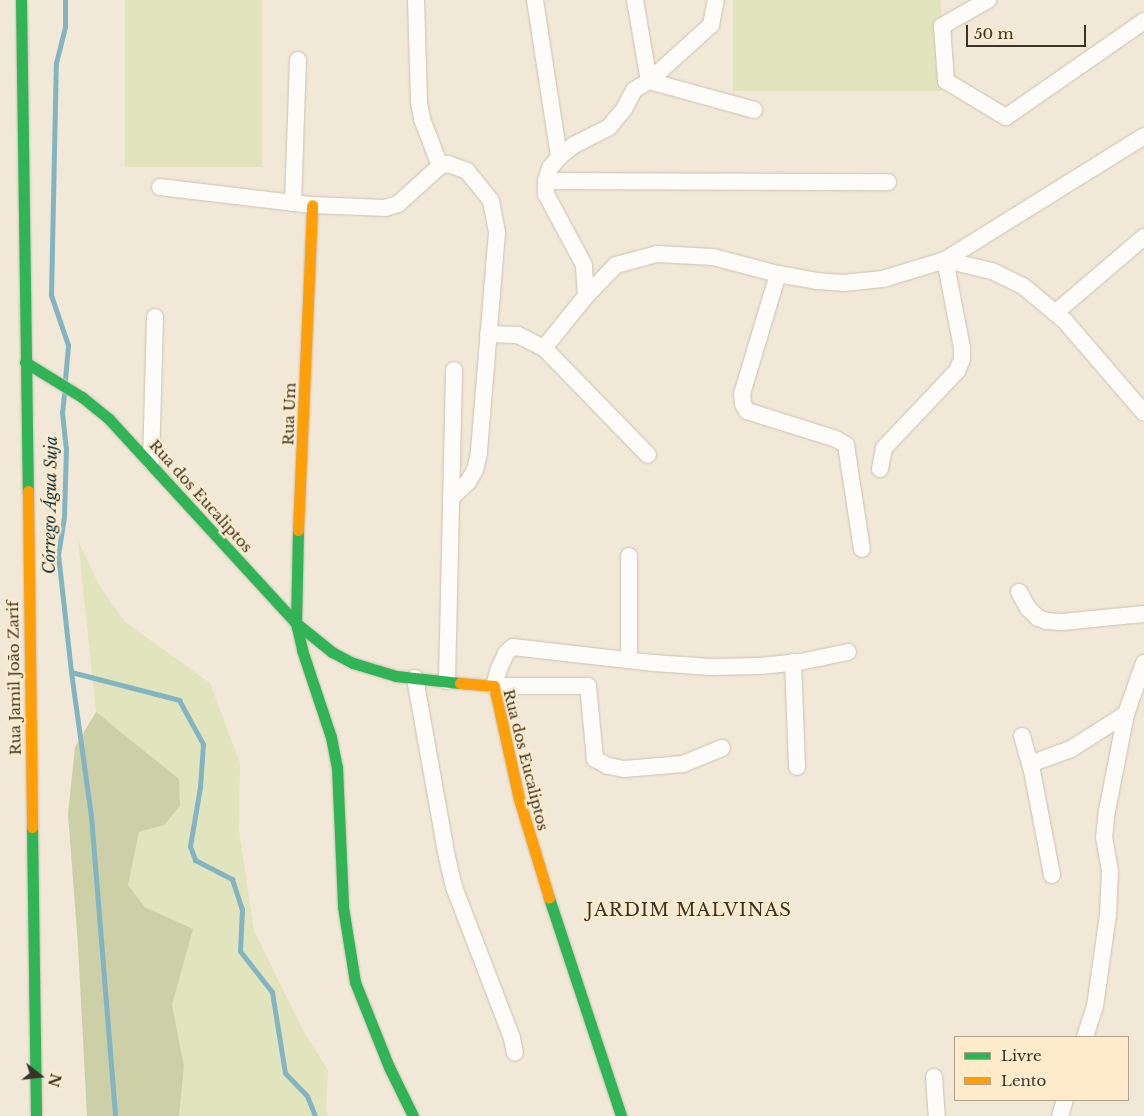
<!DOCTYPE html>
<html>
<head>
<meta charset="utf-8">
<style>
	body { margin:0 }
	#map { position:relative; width:1144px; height:1116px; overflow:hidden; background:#f2e8d7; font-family:"Libre Baskerville",serif }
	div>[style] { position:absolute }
	.green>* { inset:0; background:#e2e4be; transform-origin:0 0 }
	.forest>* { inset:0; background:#cdcfa6 }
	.stream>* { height:5px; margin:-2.5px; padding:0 2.5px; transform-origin:2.5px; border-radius:2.5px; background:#82b5c1 }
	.roads { filter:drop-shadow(0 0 1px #c9c2b4) drop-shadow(0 0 1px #c9c2b4) }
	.street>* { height:16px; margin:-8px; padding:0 8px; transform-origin:8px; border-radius:8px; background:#fdfcf9 }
	.fast>* { height:11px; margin:-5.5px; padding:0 5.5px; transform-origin:5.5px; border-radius:5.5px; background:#30b455 }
	.slow>* { height:11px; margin:-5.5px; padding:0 5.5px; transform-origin:5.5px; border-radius:5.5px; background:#ff9f0a }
	span { translate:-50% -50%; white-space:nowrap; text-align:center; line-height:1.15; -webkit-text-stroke:4.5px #fdebcc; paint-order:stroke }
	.street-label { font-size:15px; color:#3a3327 }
	.water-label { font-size:16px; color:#0c313c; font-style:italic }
	.quarter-label { font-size:18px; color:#3a3327; letter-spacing:1px }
	.legend { position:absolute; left:954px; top:1036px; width:175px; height:65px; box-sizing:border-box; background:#fdebcc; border:1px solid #afa18a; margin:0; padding:6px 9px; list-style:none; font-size:15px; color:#3a3327 }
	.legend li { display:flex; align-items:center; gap:10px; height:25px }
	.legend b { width:25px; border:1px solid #afa18a }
	.north { position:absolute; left:15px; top:1051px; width:50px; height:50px; -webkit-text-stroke:4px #fdebcc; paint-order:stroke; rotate:106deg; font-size:14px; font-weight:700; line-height:20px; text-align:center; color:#3a3327 }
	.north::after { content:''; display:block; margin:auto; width:18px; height:22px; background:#3a3327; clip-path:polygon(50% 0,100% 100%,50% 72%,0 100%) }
	.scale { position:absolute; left:966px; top:25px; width:120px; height:22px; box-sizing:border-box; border:2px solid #3a3327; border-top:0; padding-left:6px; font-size:15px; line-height:18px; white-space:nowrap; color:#3a3327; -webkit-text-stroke:4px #fdebcc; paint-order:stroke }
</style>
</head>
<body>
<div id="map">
	<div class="green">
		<div style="left:125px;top:0;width:137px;height:167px"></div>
		<div style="left:733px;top:0;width:208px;height:91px"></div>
		<div style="clip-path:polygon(78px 540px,99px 585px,125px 622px,210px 683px,240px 763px,239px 830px,254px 931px,305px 1034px,328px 1070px,326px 1111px,328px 1116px,179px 1116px,184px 1066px,172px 1005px,192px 929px,145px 907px,128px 885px,139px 832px,164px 825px,179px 779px,96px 712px)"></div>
	</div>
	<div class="forest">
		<div style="clip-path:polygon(96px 712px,179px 779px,180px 806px,164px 825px,139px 832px,128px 885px,145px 907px,193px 929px,172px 1005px,184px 1066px,179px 1116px,87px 1116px,78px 945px,68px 814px,75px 747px)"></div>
	</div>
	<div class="stream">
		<div style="left:65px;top:380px;width:35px;rotate:-85deg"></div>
		<div style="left:68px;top:345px;width:53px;rotate:-108.8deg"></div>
		<div style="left:51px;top:295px;width:232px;rotate:-88.8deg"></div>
		<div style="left:56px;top:63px;width:38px;rotate:-76deg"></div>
		<div style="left:65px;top:26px;width:26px;rotate:-90deg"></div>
		<div style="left:64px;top:394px;width:18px;rotate:96deg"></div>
		<div style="left:62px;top:412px;width:36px;rotate:84deg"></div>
		<div style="left:66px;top:448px;width:69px;rotate:91.7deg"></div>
		<div style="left:64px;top:517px;width:37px;rotate:99deg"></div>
		<div style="left:58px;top:554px;width:119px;rotate:83.7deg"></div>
		<div style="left:71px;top:672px;width:112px;rotate:14.5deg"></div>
		<div style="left:179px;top:700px;width:50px;rotate:61.4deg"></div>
		<div style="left:203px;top:744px;width:43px;rotate:94deg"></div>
		<div style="left:200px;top:787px;width:60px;rotate:99.6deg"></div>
		<div style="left:190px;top:846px;width:15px;rotate:70deg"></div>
		<div style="left:195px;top:860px;width:42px;rotate:27.2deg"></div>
		<div style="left:232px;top:879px;width:32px;rotate:72deg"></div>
		<div style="left:242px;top:909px;width:42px;rotate:92.7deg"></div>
		<div style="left:240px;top:951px;width:52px;rotate:52deg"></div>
		<div style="left:272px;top:992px;width:82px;rotate:80.9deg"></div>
		<div style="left:285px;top:1073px;width:32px;rotate:46deg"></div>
		<div style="left:307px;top:1096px;width:22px;rotate:68deg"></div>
		<div style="left:71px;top:672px;width:145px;rotate:82.1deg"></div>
		<div style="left:91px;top:816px;width:301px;rotate:85.4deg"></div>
	</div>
	<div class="roads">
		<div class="street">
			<div style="left:416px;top:0;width:103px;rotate:88.3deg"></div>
			<div style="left:419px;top:103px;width:16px;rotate:79deg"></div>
			<div style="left:422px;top:119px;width:50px;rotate:69deg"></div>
			<div style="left:535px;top:0;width:159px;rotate:81.3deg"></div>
			<div style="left:635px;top:0;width:82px;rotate:80.2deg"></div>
			<div style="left:649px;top:81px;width:84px;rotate:-42.1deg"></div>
			<div style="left:711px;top:25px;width:25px;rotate:-79deg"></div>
			<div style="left:988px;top:0;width:53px;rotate:150.5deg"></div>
			<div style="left:942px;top:26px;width:55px;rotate:85.8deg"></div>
			<div style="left:946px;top:81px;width:70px;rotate:31deg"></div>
			<div style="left:1006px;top:117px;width:168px;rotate:-34.8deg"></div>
			<div style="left:546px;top:181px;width:342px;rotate:0.2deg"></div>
			<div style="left:160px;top:187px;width:153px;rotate:6.8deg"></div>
			<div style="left:312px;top:205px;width:73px;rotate:2.4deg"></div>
			<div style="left:385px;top:208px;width:14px;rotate:-17deg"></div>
			<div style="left:398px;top:204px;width:57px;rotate:-42.1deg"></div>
			<div style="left:440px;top:166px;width:8px;rotate:-14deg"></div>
			<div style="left:448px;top:164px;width:20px;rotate:20deg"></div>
			<div style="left:467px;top:171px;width:38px;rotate:51deg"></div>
			<div style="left:491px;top:201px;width:32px;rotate:79deg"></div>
			<div style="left:497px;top:232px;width:222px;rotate:94.7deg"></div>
			<div style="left:479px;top:453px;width:17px;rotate:103deg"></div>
			<div style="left:475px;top:470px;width:14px;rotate:120deg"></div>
			<div style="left:468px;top:482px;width:23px;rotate:137deg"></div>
			<div style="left:293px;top:203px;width:143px;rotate:-88deg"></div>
			<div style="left:778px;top:274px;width:125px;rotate:106.7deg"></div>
			<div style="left:742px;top:394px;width:10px;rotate:84deg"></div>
			<div style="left:743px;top:404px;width:8px;rotate:60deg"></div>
			<div style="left:747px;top:411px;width:93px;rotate:17.5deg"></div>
			<div style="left:836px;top:439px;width:12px;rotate:31deg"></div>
			<div style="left:846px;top:445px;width:105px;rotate:81.3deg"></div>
			<div style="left:586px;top:296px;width:31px;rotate:-94deg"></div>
			<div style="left:584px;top:265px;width:81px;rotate:-118.2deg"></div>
			<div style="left:546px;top:194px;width:13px;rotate:-90deg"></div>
			<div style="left:546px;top:181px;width:14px;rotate:-73deg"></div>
			<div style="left:550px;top:168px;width:14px;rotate:-51deg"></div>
			<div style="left:559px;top:157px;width:19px;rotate:-39deg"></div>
			<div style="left:574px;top:145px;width:39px;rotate:-27deg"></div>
			<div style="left:609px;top:127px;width:23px;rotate:-50deg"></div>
			<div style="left:624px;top:109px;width:21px;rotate:-62deg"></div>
			<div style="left:634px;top:90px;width:17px;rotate:-31deg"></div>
			<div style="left:649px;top:81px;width:109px;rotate:15.4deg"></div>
			<div style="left:1055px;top:313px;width:117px;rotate:-40.5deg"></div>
			<div style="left:488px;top:334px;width:30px;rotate:2deg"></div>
			<div style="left:518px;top:335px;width:29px;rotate:27deg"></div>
			<div style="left:544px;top:348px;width:149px;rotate:45.8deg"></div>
			<div style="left:544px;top:348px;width:67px;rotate:-51.1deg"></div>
			<div style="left:586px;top:296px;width:43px;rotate:-45.9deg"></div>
			<div style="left:616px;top:265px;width:42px;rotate:-15deg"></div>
			<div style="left:657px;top:254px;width:56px;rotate:3.1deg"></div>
			<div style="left:713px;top:257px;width:67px;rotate:14.7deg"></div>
			<div style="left:778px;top:274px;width:39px;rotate:10deg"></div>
			<div style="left:816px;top:281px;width:27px;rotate:4deg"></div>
			<div style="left:843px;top:283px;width:40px;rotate:-5.7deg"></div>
			<div style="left:883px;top:279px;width:65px;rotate:-17deg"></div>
			<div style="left:945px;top:260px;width:48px;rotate:13.2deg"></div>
			<div style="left:992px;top:271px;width:34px;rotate:26deg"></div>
			<div style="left:1023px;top:286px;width:55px;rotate:39.8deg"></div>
			<div style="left:1065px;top:321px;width:121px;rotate:49.3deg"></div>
			<div style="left:151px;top:462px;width:145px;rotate:-88.4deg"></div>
			<div style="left:880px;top:469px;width:21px;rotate:-79deg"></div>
			<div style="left:884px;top:448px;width:106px;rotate:-46.5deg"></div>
			<div style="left:957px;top:371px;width:13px;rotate:-67deg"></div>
			<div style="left:962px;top:359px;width:11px;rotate:-90deg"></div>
			<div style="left:962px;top:348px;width:90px;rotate:-100.9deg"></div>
			<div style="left:945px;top:260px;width:234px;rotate:-31.9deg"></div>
			<div style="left:1019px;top:592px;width:18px;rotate:61deg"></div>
			<div style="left:1028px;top:608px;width:14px;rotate:45deg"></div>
			<div style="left:1038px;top:618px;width:9px;rotate:18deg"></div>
			<div style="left:1047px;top:621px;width:15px;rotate:4deg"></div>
			<div style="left:1062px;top:622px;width:82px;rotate:-5.6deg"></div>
			<div style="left:629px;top:660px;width:104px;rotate:-90deg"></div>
			<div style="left:793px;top:662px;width:105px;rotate:87.8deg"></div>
			<div style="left:415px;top:678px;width:182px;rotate:79.9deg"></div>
			<div style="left:447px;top:857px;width:31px;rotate:77deg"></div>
			<div style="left:454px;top:887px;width:162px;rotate:69deg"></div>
			<div style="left:512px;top:1038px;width:15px;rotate:79deg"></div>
			<div style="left:447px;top:681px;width:311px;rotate:-88.7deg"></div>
			<div style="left:1022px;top:736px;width:36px;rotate:74deg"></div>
			<div style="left:1032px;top:771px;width:106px;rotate:79.1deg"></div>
			<div style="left:722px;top:748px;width:42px;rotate:157.7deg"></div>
			<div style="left:683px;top:764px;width:59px;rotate:175.2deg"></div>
			<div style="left:624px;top:769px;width:16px;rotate:-169deg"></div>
			<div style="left:608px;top:766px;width:15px;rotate:-152deg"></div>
			<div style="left:595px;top:759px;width:73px;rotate:-95.5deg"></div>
			<div style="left:588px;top:686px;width:94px;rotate:180deg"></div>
			<div style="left:494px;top:686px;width:18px;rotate:-74deg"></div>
			<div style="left:499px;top:669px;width:17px;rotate:-66deg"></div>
			<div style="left:506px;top:653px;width:9px;rotate:-41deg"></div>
			<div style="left:513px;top:647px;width:142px;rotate:6.5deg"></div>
			<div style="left:654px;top:663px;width:57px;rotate:4deg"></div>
			<div style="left:711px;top:667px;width:49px;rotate:-1.2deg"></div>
			<div style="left:760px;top:666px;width:40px;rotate:-5.7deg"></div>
			<div style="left:800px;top:662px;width:49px;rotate:-11.8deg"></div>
			<div style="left:1030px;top:764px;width:44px;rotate:-20.1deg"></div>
			<div style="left:1071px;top:749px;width:65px;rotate:-32.5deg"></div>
			<div style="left:1085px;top:1037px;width:33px;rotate:-72deg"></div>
			<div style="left:1095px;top:1006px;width:92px;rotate:-81.9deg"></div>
			<div style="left:1108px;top:915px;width:44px;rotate:-87.4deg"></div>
			<div style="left:1110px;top:871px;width:34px;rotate:-100deg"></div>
			<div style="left:1104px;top:838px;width:27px;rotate:-84deg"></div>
			<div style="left:1107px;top:811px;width:99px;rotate:-78.9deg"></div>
			<div style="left:1126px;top:714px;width:54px;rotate:-70.6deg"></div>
			<div style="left:934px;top:1077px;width:39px;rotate:86deg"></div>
			<div style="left:1060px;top:1116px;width:17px;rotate:-73deg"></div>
		</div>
		<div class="fast">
			<div style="left:21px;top:0;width:491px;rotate:89.2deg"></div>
			<div style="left:25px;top:362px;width:67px;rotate:31.6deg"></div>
			<div style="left:82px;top:397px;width:35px;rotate:39deg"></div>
			<div style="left:109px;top:419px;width:277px;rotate:47.5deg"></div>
			<div style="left:296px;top:623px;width:46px;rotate:38.9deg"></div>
			<div style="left:332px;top:652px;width:24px;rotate:28deg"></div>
			<div style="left:353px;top:663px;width:45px;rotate:16.8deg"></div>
			<div style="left:396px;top:676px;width:64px;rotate:6.2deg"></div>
			<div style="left:298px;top:530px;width:93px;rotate:91.2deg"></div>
			<div style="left:296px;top:623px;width:28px;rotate:77deg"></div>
			<div style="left:302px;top:650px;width:92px;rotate:71.6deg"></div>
			<div style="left:331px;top:737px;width:31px;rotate:79deg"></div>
			<div style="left:337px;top:767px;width:140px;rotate:87.5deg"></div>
			<div style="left:343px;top:907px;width:76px;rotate:80.9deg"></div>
			<div style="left:355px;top:982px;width:92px;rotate:68.2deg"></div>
			<div style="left:389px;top:1067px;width:55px;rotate:63.9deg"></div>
			<div style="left:32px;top:827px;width:289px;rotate:89.2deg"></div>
			<div style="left:549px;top:898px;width:230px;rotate:71.7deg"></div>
		</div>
		<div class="slow">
			<div style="left:28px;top:491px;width:336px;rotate:89.3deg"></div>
			<div style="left:298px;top:530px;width:325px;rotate:-87.5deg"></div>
			<div style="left:460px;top:683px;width:34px;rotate:5deg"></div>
			<div style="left:494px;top:686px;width:116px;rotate:77.5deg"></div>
			<div style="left:519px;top:799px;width:103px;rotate:73.1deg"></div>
		</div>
	</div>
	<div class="street-label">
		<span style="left:289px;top:414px;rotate:-88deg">Rua Um</span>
		<span style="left:201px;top:496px;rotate:48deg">Rua dos Eucaliptos</span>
		<span style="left:14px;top:678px;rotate:-91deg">Rua Jamil João Zarif</span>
		<span style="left:526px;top:760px;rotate:76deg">Rua dos Eucaliptos</span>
	</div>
	<div class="water-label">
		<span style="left:50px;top:505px;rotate:-89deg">Córrego Água Suja</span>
	</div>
	<div class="quarter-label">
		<span style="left:689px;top:910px">JARDIM MALVINAS</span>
	</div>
	<ul class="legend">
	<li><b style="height:6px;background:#30b455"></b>Livre</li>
	<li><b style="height:6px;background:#ff9f0a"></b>Lento</li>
	</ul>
	<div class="north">N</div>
	<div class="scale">50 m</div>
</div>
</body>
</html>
